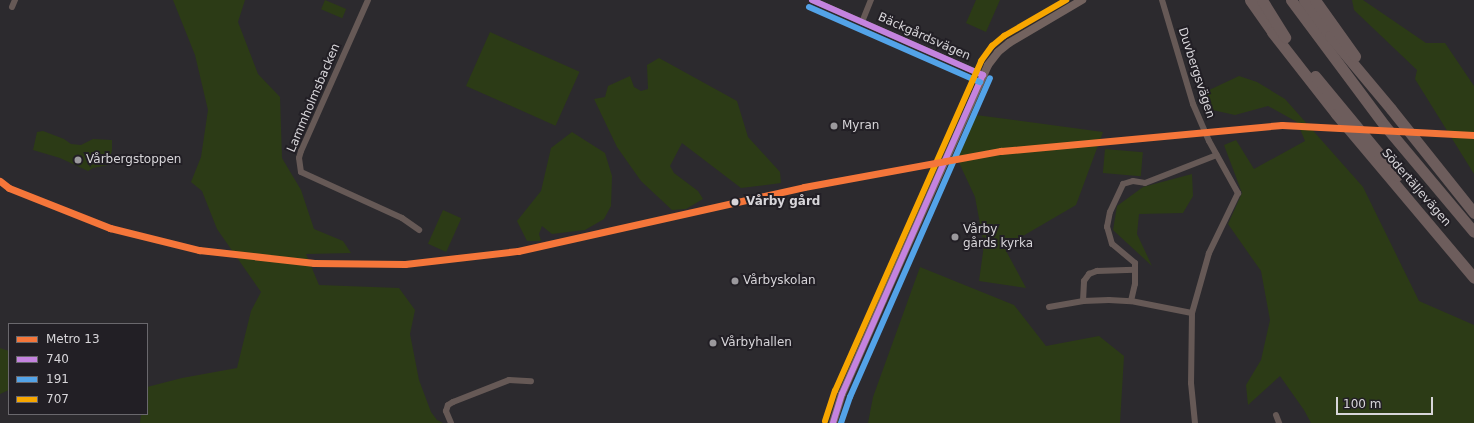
<!DOCTYPE html>
<html>
<head>
<meta charset="utf-8">
<style>
	body { margin:0 }
	#map { position:relative; width:1474px; height:423px; overflow:hidden; background:#2c2a2e; font-family:"DejaVu Sans",sans-serif }
	div>[style] { position:absolute }
	.green>* { inset:0; background:#2c3b16; transform-origin:0 0 }
	.street>* { height:6px; margin:-3px; padding:0 3px; transform-origin:3px; border-radius:3px; background:#665956 }
	.secondary>* { height:8px; margin:-4px; padding:0 4px; transform-origin:4px; border-radius:4px; background:#73635f }
	.highway>* { height:11px; margin:-5.5px; padding:0 5.5px; transform-origin:5.5px; border-radius:5.5px; background:#6d5d5c }
	.bus-1>* { height:6px; margin:-3px; padding:0 3px; transform-origin:3px; border-radius:3px; background:#c483df }
	.bus-2>* { height:6px; margin:-3px; padding:0 3px; transform-origin:3px; border-radius:3px; background:#53a3e8 }
	.bus-3>* { height:6px; margin:-3px; padding:0 3px; transform-origin:3px; border-radius:3px; background:#f7a600 }
	.metro-1>* { height:7px; margin:-3.5px; padding:0 3.5px; transform-origin:3.5px; border-radius:3.5px; background:#f5763a }
	.dots>* { width:11px; height:11px; translate:-50% -50%; box-sizing:border-box; border:2px solid #221f25; border-radius:50% }
	span { translate:-50% -50%; white-space:nowrap; text-align:center; line-height:1.15; -webkit-text-stroke:4px #221f25; paint-order:stroke }
	.street-label { font-size:12px; color:#d7d5d9 }
	.poi-label { font-size:12px; color:#d7d5d9 }
	.left { translate:0 -50%; text-align:left }
	.stop-label { font-size:12px; color:#d7d5d9; font-weight:700 }
	.legend { position:absolute; left:8px; top:323px; width:140px; height:92px; box-sizing:border-box; background:#221f25; border:1px solid #6a686d; margin:0; padding:5px 7px; list-style:none; font-size:12px; color:#d7d5d9 }
	.legend li { display:flex; align-items:center; gap:8px; height:20px }
	.legend b { width:20px; border:1px solid #6a686d }
	.scale { position:absolute; left:1336px; top:397px; width:97px; height:18px; box-sizing:border-box; border:2px solid #d7d5d9; border-top:0; padding-left:5px; font-size:12px; line-height:14px; white-space:nowrap; color:#d7d5d9; -webkit-text-stroke:3px #221f25; paint-order:stroke }
</style>
</head>
<body>
<div id="map">
	<div class="green">
		<div style="clip-path:polygon(173px 0,245px 0,238px 22px,258px 74px,280px 97px,282px 158px,301px 190px,314px 229px,343px 241px,351px 253px,306px 254px,319px 285px,399px 288px,415px 310px,410px 334px,419px 380px,431px 412px,437px 420px,443px 423px,140px 423px,141px 414px,147px 414px,147px 387px,182px 378px,237px 368px,251px 311px,261px 292px,217px 229px,202px 191px,191px 182px,201px 157px,208px 110px,195px 55px)"></div>
		<div style="left:325px;top:0;width:23px;height:10px;rotate:23deg"></div>
		<div style="clip-path:polygon(976px 0,1000px 0,986px 32px,966px 23px)"></div>
		<div style="clip-path:polygon(1352px 0,1363px 0,1426px 43px,1445px 43px,1474px 86px,1474px 174px,1415px 79px,1417px 70px,1354px 10px)"></div>
		<div style="left:490px;top:32px;width:98px;height:59px;rotate:24deg"></div>
		<div style="clip-path:polygon(659px 58px,737px 101px,748px 137px,780px 172px,781px 183px,741px 188px,682px 143px,670px 166px,674px 173px,698px 191px,703px 199px,686px 209px,672px 210px,641px 181px,617px 147px,594px 99px,605px 97px,608px 86px,630px 76px,634px 87px,641px 91px,648px 89px,647px 65px)"></div>
		<div style="clip-path:polygon(1239px 76px,1257px 82px,1285px 99px,1363px 187px,1419px 301px,1474px 325px,1474px 423px,1311px 423px,1304px 410px,1280px 376px,1248px 405px,1246px 385px,1261px 360px,1270px 320px,1261px 271px,1228px 224px,1242px 193px,1224px 145px,1236px 140px,1254px 169px,1305px 141px,1297px 122px,1268px 106px,1235px 115px,1208px 109px,1205px 92px)"></div>
		<div style="clip-path:polygon(976px 115px,1103px 132px,1076px 205px,1004px 247px,1026px 288px,979px 281px,984px 245px,975px 197px,955px 154px)"></div>
		<div style="clip-path:polygon(43px 131px,64px 139px,71px 144px,81px 145px,93px 139px,112px 140px,112px 150px,108px 165px,93px 168px,88px 171px,60px 158px,33px 150px,37px 132px)"></div>
		<div style="clip-path:polygon(572px 132px,605px 153px,612px 176px,611px 206px,604px 219px,585px 230px,552px 234px,542px 226px,539px 234px,541px 241px,527px 241px,517px 221px,541px 191px,551px 148px)"></div>
		<div style="left:1105px;top:149px;width:38px;height:24px;rotate:5deg"></div>
		<div style="clip-path:polygon(1192px 174px,1193px 196px,1183px 213px,1139px 214px,1137px 234px,1152px 266px,1113px 230px,1117px 206px,1143px 187px)"></div>
		<div style="left:443px;top:210px;width:20px;height:37px;rotate:24deg"></div>
		<div style="clip-path:polygon(920px 267px,1014px 305px,1046px 346px,1099px 336px,1124px 356px,1120px 423px,868px 423px,873px 397px)"></div>
		<div style="clip-path:polygon(0 348px,9px 351px,9px 390px,0 394px)"></div>
	</div>
	<div class="street">
		<div style="left:368px;top:0;width:165px;rotate:113.9deg"></div>
		<div style="left:301px;top:151px;width:7px;rotate:106deg"></div>
		<div style="left:299px;top:158px;width:14px;rotate:82deg"></div>
		<div style="left:301px;top:172px;width:111px;rotate:24.5deg"></div>
		<div style="left:402px;top:218px;width:21px;rotate:35deg"></div>
		<div style="left:812px;top:0;width:187px;rotate:23.7deg"></div>
		<div style="left:1162px;top:0;width:109px;rotate:73.4deg"></div>
		<div style="left:1193px;top:104px;width:40px;rotate:66.6deg"></div>
		<div style="left:1209px;top:141px;width:60px;rotate:60.9deg"></div>
		<div style="left:1238px;top:193px;width:67px;rotate:115.8deg"></div>
		<div style="left:1209px;top:253px;width:62px;rotate:105.8deg"></div>
		<div style="left:1192px;top:313px;width:70px;rotate:90.8deg"></div>
		<div style="left:1191px;top:383px;width:40px;rotate:84.3deg"></div>
		<div style="left:12px;top:7px;width:8px;rotate:-67deg"></div>
		<div style="left:862px;top:22px;width:24px;rotate:-68deg"></div>
		<div style="left:1083px;top:301px;width:20px;rotate:-87deg"></div>
		<div style="left:1084px;top:281px;width:9px;rotate:-54deg"></div>
		<div style="left:1089px;top:274px;width:9px;rotate:-21deg"></div>
		<div style="left:1097px;top:271px;width:37px;rotate:-2deg"></div>
		<div style="left:1131px;top:301px;width:17px;rotate:-77deg"></div>
		<div style="left:1135px;top:284px;width:21px;rotate:-90deg"></div>
		<div style="left:1135px;top:263px;width:30px;rotate:-140deg"></div>
		<div style="left:1112px;top:244px;width:18px;rotate:-106deg"></div>
		<div style="left:1107px;top:227px;width:15px;rotate:-79deg"></div>
		<div style="left:1110px;top:212px;width:31px;rotate:-65deg"></div>
		<div style="left:1123px;top:184px;width:10px;rotate:-17deg"></div>
		<div style="left:1133px;top:181px;width:12px;rotate:9deg"></div>
		<div style="left:1145px;top:183px;width:77px;rotate:-21.3deg"></div>
		<div style="left:1049px;top:307px;width:35px;rotate:-10deg"></div>
		<div style="left:1083px;top:301px;width:26px;rotate:-2deg"></div>
		<div style="left:1109px;top:300px;width:22px;rotate:3deg"></div>
		<div style="left:1131px;top:301px;width:62px;rotate:11.1deg"></div>
		<div style="left:1276px;top:415px;width:9px;rotate:69deg"></div>
		<div style="left:451px;top:423px;width:13px;rotate:-113deg"></div>
		<div style="left:446px;top:411px;width:6px;rotate:-72deg"></div>
		<div style="left:448px;top:405px;width:6px;rotate:-31deg"></div>
		<div style="left:453px;top:402px;width:60px;rotate:-21.4deg"></div>
		<div style="left:509px;top:380px;width:22px;rotate:3deg"></div>
	</div>
	<div class="secondary">
		<div style="left:833px;top:423px;width:30px;rotate:-73deg"></div>
		<div style="left:842px;top:394px;width:103px;rotate:-66.4deg"></div>
		<div style="left:883px;top:300px;width:257px;rotate:-65.9deg"></div>
		<div style="left:988px;top:65px;width:16px;rotate:-52deg"></div>
		<div style="left:998px;top:52px;width:14px;rotate:-39deg"></div>
		<div style="left:1009px;top:43px;width:85px;rotate:-30.5deg"></div>
	</div>
	<div class="highway">
		<div style="left:1250px;top:0;width:39px;rotate:55deg"></div>
		<div style="left:1272px;top:32px;width:104px;rotate:52deg"></div>
		<div style="left:1336px;top:114px;width:214px;rotate:49.9deg"></div>
		<div style="left:1262px;top:0;width:44px;rotate:58.1deg"></div>
		<div style="left:1291px;top:0;width:157px;rotate:53.3deg"></div>
		<div style="left:1385px;top:126px;width:138px;rotate:50deg"></div>
		<div style="left:1304px;top:0;width:44px;rotate:54.2deg"></div>
		<div style="left:1330px;top:36px;width:95px;rotate:50.1deg"></div>
		<div style="left:1391px;top:109px;width:133px;rotate:51.4deg"></div>
		<div style="left:1315px;top:0;width:69px;rotate:54.5deg"></div>
		<div style="left:1315px;top:76px;width:129px;rotate:50.4deg"></div>
	</div>
	<div class="bus-1">
		<div style="left:812px;top:0;width:187px;rotate:23.7deg"></div>
		<div style="left:833px;top:423px;width:30px;rotate:-73deg"></div>
		<div style="left:842px;top:394px;width:349px;rotate:-66.2deg"></div>
	</div>
	<div class="bus-2">
		<div style="left:809px;top:7px;width:187px;rotate:23.7deg"></div>
		<div style="left:841px;top:423px;width:28px;rotate:-71deg"></div>
		<div style="left:850px;top:397px;width:348px;rotate:-66.3deg"></div>
	</div>
	<div class="bus-3">
		<div style="left:825px;top:421px;width:32px;rotate:-72deg"></div>
		<div style="left:835px;top:391px;width:361px;rotate:-66.1deg"></div>
		<div style="left:981px;top:61px;width:19px;rotate:-54deg"></div>
		<div style="left:992px;top:46px;width:16px;rotate:-40deg"></div>
		<div style="left:1004px;top:36px;width:72px;rotate:-30.1deg"></div>
	</div>
	<div class="metro-1">
		<div style="left:0;top:181px;width:11px;rotate:38deg"></div>
		<div style="left:9px;top:188px;width:109px;rotate:21.6deg"></div>
		<div style="left:110px;top:228px;width:92px;rotate:13.9deg"></div>
		<div style="left:199px;top:250px;width:116px;rotate:6.4deg"></div>
		<div style="left:314px;top:263px;width:91px;rotate:0.6deg"></div>
		<div style="left:405px;top:264px;width:114px;rotate:-6.6deg"></div>
		<div style="left:518px;top:251px;width:293px;rotate:-12.6deg"></div>
		<div style="left:804px;top:187px;width:200px;rotate:-10.4deg"></div>
		<div style="left:1001px;top:151px;width:282px;rotate:-5.3deg"></div>
		<div style="left:1282px;top:125px;width:192px;rotate:3deg"></div>
	</div>
	<div class="dots">
		<div style="left:834px;top:126px;background:#9b999d"></div>
		<div style="left:78px;top:160px;background:#9b999d"></div>
		<div style="left:735px;top:202px;background:#d7d5d9"></div>
		<div style="left:955px;top:237px;background:#9b999d"></div>
		<div style="left:735px;top:281px;background:#9b999d"></div>
		<div style="left:713px;top:343px;background:#9b999d"></div>
	</div>
	<div class="street-label">
		<span style="left:924px;top:37px;rotate:24deg">Bäckgårdsvägen</span>
		<span style="left:1196px;top:73px;rotate:72deg">Duvbergsvägen</span>
		<span style="left:314px;top:98px;rotate:-67deg">Lammholmsbacken</span>
		<span style="left:1416px;top:188px;rotate:49deg">Södertäljevägen</span>
	</div>
	<div class="poi-label">
		<span class="left" style="left:842px;top:126px">Myran</span>
		<span class="left" style="left:86px;top:160px">Vårbergstoppen</span>
		<span class="left" style="left:963px;top:237px">Vårby<br>gårds kyrka</span>
		<span class="left" style="left:743px;top:281px">Vårbyskolan</span>
		<span class="left" style="left:721px;top:343px">Vårbyhallen</span>
	</div>
	<div class="stop-label">
		<span class="left" style="left:746px;top:202px">Vårby gård</span>
	</div>
	<ul class="legend">
	<li><b style="height:5px;background:#f5763a"></b>Metro 13</li>
	<li><b style="height:5px;background:#c483df"></b>740</li>
	<li><b style="height:5px;background:#53a3e8"></b>191</li>
	<li><b style="height:5px;background:#f7a600"></b>707</li>
	</ul>
	<div class="scale">100 m</div>
</div>
</body>
</html>
